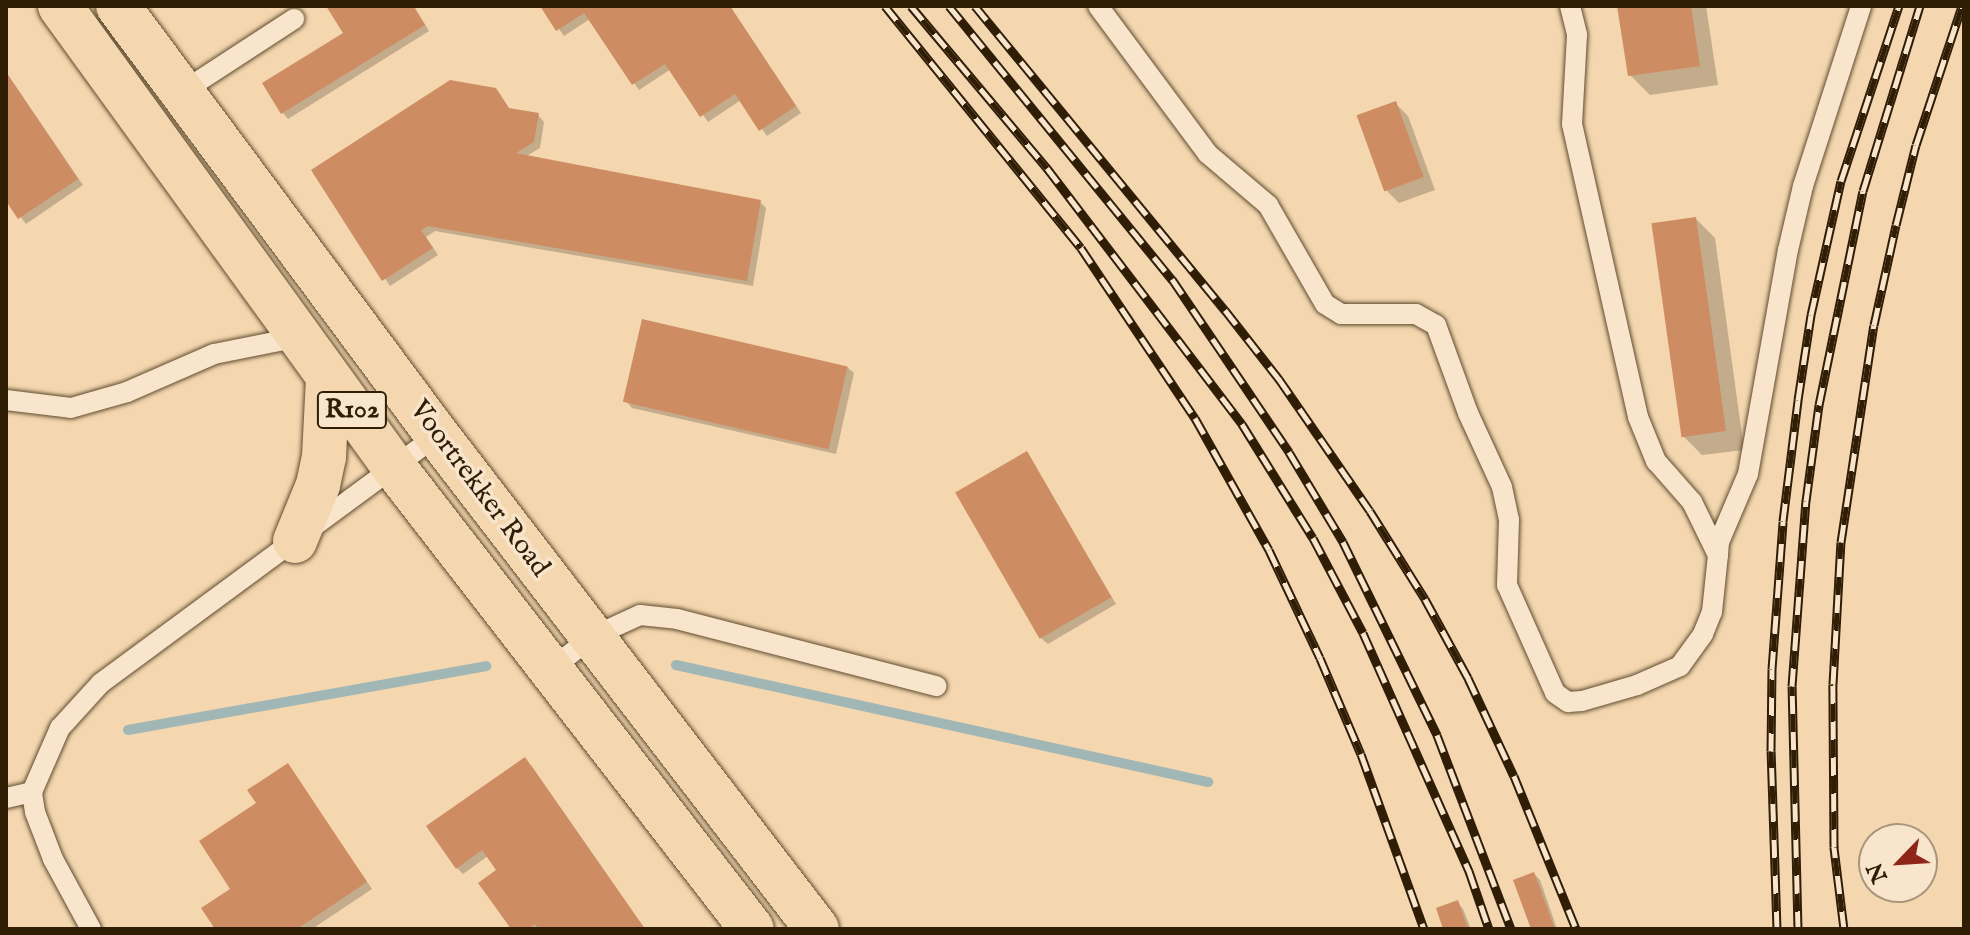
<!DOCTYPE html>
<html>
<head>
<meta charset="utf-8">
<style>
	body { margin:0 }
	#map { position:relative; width:1970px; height:935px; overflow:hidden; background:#f4d7af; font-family:"IM FELL English",serif }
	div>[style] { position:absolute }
	.shadow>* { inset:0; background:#0003 }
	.stream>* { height:10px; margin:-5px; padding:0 5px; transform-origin:5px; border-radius:5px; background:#a1b7b6 }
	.building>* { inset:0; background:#ce8c63; transform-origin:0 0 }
	.roads { filter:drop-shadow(0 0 2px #604c2f) drop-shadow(0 0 2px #604c2f) }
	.lane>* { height:20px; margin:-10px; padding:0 10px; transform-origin:10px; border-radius:10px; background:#f8e5cb }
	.primary>* { height:44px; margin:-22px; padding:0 22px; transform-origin:22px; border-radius:22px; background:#f4d7af }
	.rail>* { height:9px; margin-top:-4.5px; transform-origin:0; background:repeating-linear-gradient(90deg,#f8e5cb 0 18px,#2f1d04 0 36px); box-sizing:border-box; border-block:2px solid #2f1d04 }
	span { translate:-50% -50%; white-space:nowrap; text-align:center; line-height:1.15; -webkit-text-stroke:7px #f8e5cb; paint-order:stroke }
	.shield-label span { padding:2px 6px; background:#f8e5cb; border:2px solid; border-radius:6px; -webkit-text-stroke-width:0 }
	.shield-label { font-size:26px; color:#2f1d04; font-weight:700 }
	.street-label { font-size:28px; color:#2f1d04 }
	.frame { position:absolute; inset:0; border:8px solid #2f1d04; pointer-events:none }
	.north { position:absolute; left:1858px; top:823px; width:80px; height:80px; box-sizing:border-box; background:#f8e5cb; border:2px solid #a8957b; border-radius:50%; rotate:245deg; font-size:22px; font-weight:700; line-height:32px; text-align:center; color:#2f1d04 }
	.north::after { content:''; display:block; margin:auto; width:28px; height:36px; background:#8f2418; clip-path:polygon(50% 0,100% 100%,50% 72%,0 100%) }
</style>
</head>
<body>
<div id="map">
	<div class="shadow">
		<div style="clip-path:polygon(329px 6px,414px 6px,429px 31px,288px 119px,282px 112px,346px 34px)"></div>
		<div style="clip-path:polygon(542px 6px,730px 6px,801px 113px,767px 136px,741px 100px,708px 122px,671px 69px,639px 90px,590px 19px,564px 36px)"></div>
		<div style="clip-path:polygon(1619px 6px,1706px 6px,1718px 85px,1650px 95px,1630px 75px)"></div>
		<div style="clip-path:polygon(6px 72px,83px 185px,26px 224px,6px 198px)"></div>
		<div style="clip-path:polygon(495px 90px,511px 111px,538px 115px,544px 122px,540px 148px,525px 157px,760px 202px,766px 208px,753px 286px,435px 231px,426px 237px,438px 255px,390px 286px,314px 171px)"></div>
		<div style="clip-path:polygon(1395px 103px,1408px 116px,1435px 190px,1399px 203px,1386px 190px)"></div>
		<div style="clip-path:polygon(1696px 219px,1715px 238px,1744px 450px,1702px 455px,1683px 436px)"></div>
		<div style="clip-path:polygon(847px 367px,854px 373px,836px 454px,632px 408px,626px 401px)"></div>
		<div style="clip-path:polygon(1027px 454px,1116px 604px,1048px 644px,1041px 638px)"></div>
		<div style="clip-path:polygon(288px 765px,372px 889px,312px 929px,217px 929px,259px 804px)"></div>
		<div style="clip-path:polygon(531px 765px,645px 929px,513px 929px,499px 871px,488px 856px,463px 874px,457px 868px)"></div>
		<div style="clip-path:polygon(1534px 874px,1540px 880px,1557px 929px,1533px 929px)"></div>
		<div style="clip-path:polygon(1457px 902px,1463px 909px,1471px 929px,1445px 929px)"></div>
	</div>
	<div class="stream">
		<div style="left:676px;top:665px;width:545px;rotate:12.4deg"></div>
		<div style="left:128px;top:730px;width:364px;rotate:-10.1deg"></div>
	</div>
	<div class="building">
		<div style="clip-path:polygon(326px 6px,413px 6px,425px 25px,281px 114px,262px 83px,343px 33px)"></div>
		<div style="clip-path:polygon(540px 6px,730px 6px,796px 106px,759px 131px,735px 94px,700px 117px,665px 64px,632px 85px,584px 13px,556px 31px)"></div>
		<div style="clip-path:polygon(1617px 6px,1691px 6px,1700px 66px,1628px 76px)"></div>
		<div style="clip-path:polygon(6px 72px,78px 179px,18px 219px,6px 201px)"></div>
		<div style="clip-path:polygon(450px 80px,496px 88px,509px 108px,539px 113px,534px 142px,516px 153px,761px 200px,747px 281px,428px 226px,421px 230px,433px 248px,382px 281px,311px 170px)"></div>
		<div style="left:1396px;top:101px;width:81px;height:42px;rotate:70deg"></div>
		<div style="left:1696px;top:217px;width:216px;height:45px;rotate:82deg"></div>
		<div style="left:642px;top:319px;width:211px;height:85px;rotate:13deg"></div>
		<div style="left:1027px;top:451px;width:169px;height:83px;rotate:60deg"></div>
		<div style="clip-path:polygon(525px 757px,645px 929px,539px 929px,535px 924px,528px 929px,511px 929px,478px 883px,496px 870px,482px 850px,456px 869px,426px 826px)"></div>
		<div style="clip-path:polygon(288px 763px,367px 882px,297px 929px,215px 929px,201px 908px,230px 889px,199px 841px,256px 803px,247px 790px)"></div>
		<div style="clip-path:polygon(1534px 872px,1555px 929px,1531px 929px,1513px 880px)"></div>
		<div style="clip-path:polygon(1458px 900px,1468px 929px,1443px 929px,1436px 908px)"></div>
	</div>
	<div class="roads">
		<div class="lane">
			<div style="left:1098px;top:6px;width:184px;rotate:53.4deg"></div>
			<div style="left:1208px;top:154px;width:79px;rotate:40.4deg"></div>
			<div style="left:1268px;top:205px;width:114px;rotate:60.1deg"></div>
			<div style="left:1325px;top:304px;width:19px;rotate:32deg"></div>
			<div style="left:1341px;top:314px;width:75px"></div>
			<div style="left:1416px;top:314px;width:23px;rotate:29deg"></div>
			<div style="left:1436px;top:325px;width:94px;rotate:70deg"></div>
			<div style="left:1468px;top:413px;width:81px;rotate:65.3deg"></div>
			<div style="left:1502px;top:487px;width:34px;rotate:78deg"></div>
			<div style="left:1509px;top:520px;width:65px;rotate:91.8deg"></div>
			<div style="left:1507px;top:585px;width:118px;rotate:66deg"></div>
			<div style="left:1555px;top:693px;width:16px;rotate:35deg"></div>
			<div style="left:1568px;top:702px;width:14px;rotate:-4deg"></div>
			<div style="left:1582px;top:701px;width:57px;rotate:-16.2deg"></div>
			<div style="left:1637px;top:685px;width:47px;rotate:-23.8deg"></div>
			<div style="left:1680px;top:666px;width:39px;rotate:-54deg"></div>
			<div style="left:1703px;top:634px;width:24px;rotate:-68deg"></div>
			<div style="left:1712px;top:612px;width:57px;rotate:-84deg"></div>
			<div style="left:1570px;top:6px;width:30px;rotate:76deg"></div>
			<div style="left:1577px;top:35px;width:89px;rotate:93.2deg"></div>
			<div style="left:1572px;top:124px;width:300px;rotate:77.3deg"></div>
			<div style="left:1638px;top:417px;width:48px;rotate:67.8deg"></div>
			<div style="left:1656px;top:461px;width:55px;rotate:48.7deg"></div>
			<div style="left:1692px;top:502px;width:59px;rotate:63.9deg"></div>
			<div style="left:1718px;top:555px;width:13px;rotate:-86deg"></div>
			<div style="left:1719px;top:542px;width:74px;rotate:-66.9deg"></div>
			<div style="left:1748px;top:474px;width:228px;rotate:-79.9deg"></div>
			<div style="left:1788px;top:250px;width:66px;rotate:-76.8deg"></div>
			<div style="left:1803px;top:186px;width:189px;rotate:-72.1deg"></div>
			<div style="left:182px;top:92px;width:134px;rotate:-33.1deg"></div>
			<div style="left:6px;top:400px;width:65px;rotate:7deg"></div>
			<div style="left:71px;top:408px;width:58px;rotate:-15.9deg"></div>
			<div style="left:127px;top:392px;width:95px;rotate:-23.6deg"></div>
			<div style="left:214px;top:354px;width:87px;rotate:-11.3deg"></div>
			<div style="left:551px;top:669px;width:52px;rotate:-38deg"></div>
			<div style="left:592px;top:637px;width:53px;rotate:-24.6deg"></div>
			<div style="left:640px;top:615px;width:37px;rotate:6deg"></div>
			<div style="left:677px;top:619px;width:268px;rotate:14.5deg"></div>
			<div style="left:6px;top:798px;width:27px;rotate:-13deg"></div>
			<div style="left:91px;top:929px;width:80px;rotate:-118.5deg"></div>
			<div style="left:53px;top:859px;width:50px;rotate:-111deg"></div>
			<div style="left:35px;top:812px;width:20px;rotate:-99deg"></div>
			<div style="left:32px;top:792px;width:70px;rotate:-66.4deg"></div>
			<div style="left:60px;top:728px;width:61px;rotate:-47.7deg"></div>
			<div style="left:101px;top:683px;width:418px;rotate:-36.4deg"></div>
		</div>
		<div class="primary">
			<div style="left:60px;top:6px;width:569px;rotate:54.08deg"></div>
			<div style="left:394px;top:467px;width:584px;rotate:52.23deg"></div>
			<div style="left:118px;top:6px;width:535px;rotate:53.37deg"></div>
			<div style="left:437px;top:435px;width:623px;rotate:52.43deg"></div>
			<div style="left:295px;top:541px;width:61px;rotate:-67.7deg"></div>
			<div style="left:318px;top:485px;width:29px;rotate:-78deg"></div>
			<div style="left:324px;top:457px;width:80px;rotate:-87.1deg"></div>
		</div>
	</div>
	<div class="rail">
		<div style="left:885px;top:6px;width:311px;rotate:51deg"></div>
		<div style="left:1081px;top:248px;width:205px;rotate:56.2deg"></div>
		<div style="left:1195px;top:418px;width:151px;rotate:60.7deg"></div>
		<div style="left:1269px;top:550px;width:119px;rotate:64.7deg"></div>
		<div style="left:1320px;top:658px;width:104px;rotate:66.9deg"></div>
		<div style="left:1361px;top:754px;width:186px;rotate:70.2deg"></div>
		<div style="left:911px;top:6px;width:212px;rotate:50deg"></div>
		<div style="left:1047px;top:168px;width:322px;rotate:52.7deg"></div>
		<div style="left:1242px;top:424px;width:134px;rotate:58.1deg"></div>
		<div style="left:1313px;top:538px;width:107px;rotate:62.2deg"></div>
		<div style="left:1363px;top:633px;width:261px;rotate:66deg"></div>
		<div style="left:1469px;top:871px;width:61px;rotate:71deg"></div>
		<div style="left:949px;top:6px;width:353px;rotate:50.8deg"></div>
		<div style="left:1172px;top:279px;width:209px;rotate:55.9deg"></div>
		<div style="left:1289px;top:452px;width:105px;rotate:59deg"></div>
		<div style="left:1343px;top:542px;width:215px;rotate:64deg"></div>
		<div style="left:1437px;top:735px;width:208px;rotate:69.1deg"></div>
		<div style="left:975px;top:6px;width:394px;rotate:50.6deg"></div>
		<div style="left:1225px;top:310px;width:88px;rotate:52deg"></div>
		<div style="left:1279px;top:379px;width:160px;rotate:55.4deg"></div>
		<div style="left:1370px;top:511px;width:104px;rotate:58deg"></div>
		<div style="left:1425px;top:599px;width:90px;rotate:61.4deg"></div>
		<div style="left:1468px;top:678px;width:108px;rotate:64.9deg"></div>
		<div style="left:1514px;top:776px;width:165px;rotate:67.9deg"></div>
		<div style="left:1777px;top:929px;width:178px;rotate:-91.9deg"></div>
		<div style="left:1771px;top:751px;width:82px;rotate:-89.3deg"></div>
		<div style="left:1772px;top:669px;width:148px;rotate:-85.7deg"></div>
		<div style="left:1783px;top:521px;width:122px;rotate:-82.9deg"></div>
		<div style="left:1798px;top:400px;width:86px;rotate:-81.3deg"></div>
		<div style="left:1811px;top:315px;width:137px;rotate:-77.4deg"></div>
		<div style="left:1841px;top:181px;width:184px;rotate:-71.7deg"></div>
		<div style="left:1798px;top:929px;width:243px;rotate:-91.4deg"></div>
		<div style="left:1792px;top:686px;width:186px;rotate:-85.7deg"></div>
		<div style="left:1806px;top:501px;width:97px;rotate:-82.3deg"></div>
		<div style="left:1819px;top:405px;width:218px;rotate:-78.4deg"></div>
		<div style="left:1863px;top:191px;width:194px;rotate:-72.9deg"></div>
		<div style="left:1844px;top:929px;width:83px;rotate:-97deg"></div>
		<div style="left:1834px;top:847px;width:163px;rotate:-90.4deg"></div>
		<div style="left:1833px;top:684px;width:142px;rotate:-86.8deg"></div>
		<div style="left:1841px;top:542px;width:219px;rotate:-81.4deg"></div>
		<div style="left:1874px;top:325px;width:102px;rotate:-77.6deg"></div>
		<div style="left:1896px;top:225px;width:82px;rotate:-76deg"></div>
		<div style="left:1916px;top:145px;width:146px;rotate:-71.7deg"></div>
	</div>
	<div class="shield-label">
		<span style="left:352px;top:410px">R102</span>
	</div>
	<div class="street-label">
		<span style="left:479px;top:489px;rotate:53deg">Voortrekker Road</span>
	</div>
	<div class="frame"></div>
	<div class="north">N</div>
</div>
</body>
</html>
